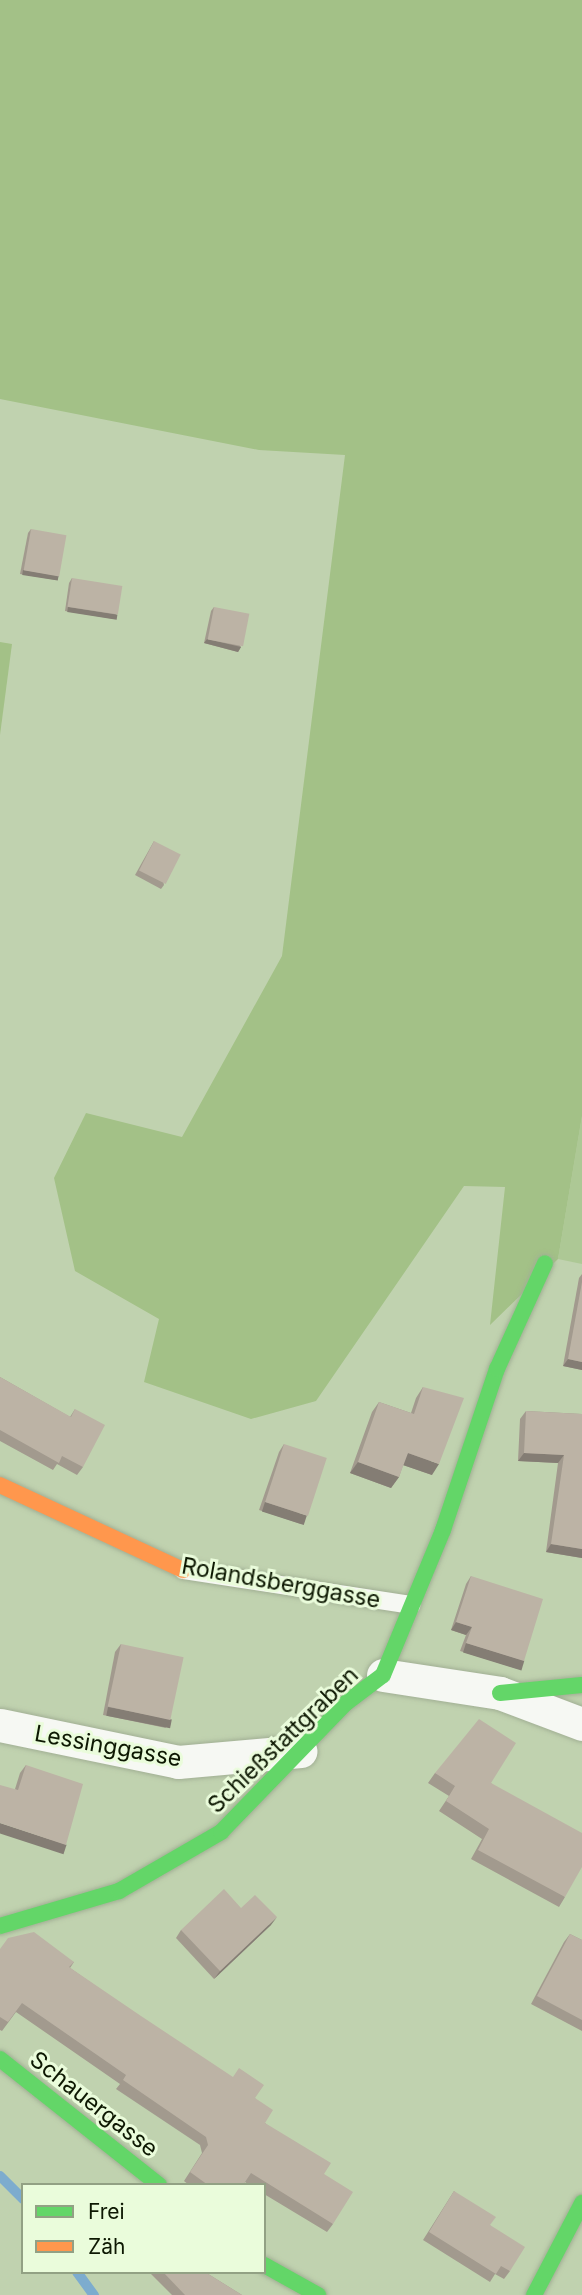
<!DOCTYPE html>
<html>
<head>
<meta charset="utf-8">
<style>
	body { margin:0 }
	#map { position:relative; width:582px; height:2295px; overflow:hidden; background:#c0d2af; font-family:Inter,sans-serif }
	div>[style] { position:absolute }
	.green>* { inset:0; background:#adc895 }
	.forest>* { inset:0; background:#a3c187 }
	.stream>* { height:10px; margin:-5px; padding:0 5px; transform-origin:5px; border-radius:5px; background:#7dacce }
	.roads { filter:drop-shadow(0 0 2px #a1af94) drop-shadow(0 0 2px #a1af94) }
	.lane>* { height:18px; margin:-9px; padding:0 9px; transform-origin:9px; border-radius:9px; background:#f6f8f3 }
	.street>* { height:33px; margin:-16.5px; padding:0 16.5px; transform-origin:16.5px; border-radius:16.5px; background:#f6f8f3 }
	.fast>* { height:16px; margin:-8px; padding:0 8px; transform-origin:8px; border-radius:8px; background:#63d668 }
	.slow>* { height:16px; margin:-8px; padding:0 8px; transform-origin:8px; border-radius:8px; background:#ff974d }
	.wall>* { inset:0; background:#a29a8e }
	.shaded-wall>* { inset:0; background:#847d74; transform-origin:0 0 }
	.building>* { inset:0; background:#bcb3a5; transform-origin:0 0 }
	span { translate:-50% -50%; white-space:nowrap; text-align:center; line-height:1.15; -webkit-text-stroke:6px #eafcdb; paint-order:stroke }
	.street-label { font-size:23px; color:#0d1802 }
	.legend { position:absolute; left:21px; top:2183px; width:245px; height:91px; box-sizing:border-box; background:#eafcdb; border:2px solid #92a184; margin:0; padding:9px 12px; list-style:none; font-size:21px; color:#0d1802 }
	.legend li { display:flex; align-items:center; gap:14px; height:35px }
	.legend b { width:35px; border:2px solid #92a184 }
</style>
</head>
<body>
<div id="map">
	<div class="green">
		<div style="clip-path:polygon(582px 1116px,582px 1264px,558px 1259px)"></div>
	</div>
	<div class="forest">
		<div style="clip-path:polygon(0 0,582px 0,582px 1116px,558px 1259px,490px 1325px,505px 1187px,464px 1186px,316px 1401px,251px 1419px,144px 1382px,159px 1319px,75px 1271px,54px 1178px,86px 1113px,182px 1137px,282px 956px,345px 455px,259px 450px,0 399px)"></div>
		<div style="clip-path:polygon(0 642px,12px 644px,0 735px)"></div>
	</div>
	<div class="stream">
		<div style="left:0;top:2176px;width:33px;rotate:45deg"></div>
		<div style="left:77px;top:2272px;width:29px;rotate:54deg"></div>
	</div>
	<div class="roads">
		<div class="lane">
			<div style="left:183px;top:1570px;width:231px;rotate:8.7deg"></div>
		</div>
		<div class="street">
			<div style="left:383px;top:1675px;width:118px;rotate:8.7deg"></div>
			<div style="left:500px;top:1693px;width:88px;rotate:20.7deg"></div>
			<div style="left:0;top:1725px;width:182px;rotate:11.7deg"></div>
			<div style="left:178px;top:1762px;width:123px;rotate:-5.1deg"></div>
		</div>
		<div class="fast">
			<div style="left:500px;top:1693px;width:82px;rotate:-5.6deg"></div>
			<div style="left:0;top:1926px;width:124px;rotate:-16.4deg"></div>
			<div style="left:119px;top:1891px;width:118px;rotate:-30deg"></div>
			<div style="left:221px;top:1832px;width:180px;rotate:-45.9deg"></div>
			<div style="left:346px;top:1703px;width:46px;rotate:-37.1deg"></div>
			<div style="left:383px;top:1675px;width:157px;rotate:-67.5deg"></div>
			<div style="left:443px;top:1530px;width:170px;rotate:-71.5deg"></div>
			<div style="left:497px;top:1369px;width:116px;rotate:-65.6deg"></div>
			<div style="left:0;top:2059px;width:203px;rotate:38.4deg"></div>
			<div style="left:264px;top:2265px;width:62px;rotate:29.1deg"></div>
			<div style="left:534px;top:2295px;width:104px;rotate:-62.4deg"></div>
		</div>
		<div class="slow">
			<div style="left:0;top:1485px;width:202px;rotate:24.9deg"></div>
		</div>
	</div>
	<div class="wall">
		<div style="clip-path:polygon(31px 529px,59px 576px,56px 580px,20px 574px,28px 533px)"></div>
		<div style="clip-path:polygon(72px 578px,117px 615px,114px 619px,65px 611px,69px 583px)"></div>
		<div style="clip-path:polygon(214px 607px,241px 647px,238px 652px,204px 643px,211px 611px)"></div>
		<div style="clip-path:polygon(154px 841px,164px 885px,161px 889px,135px 875px)"></div>
		<div style="clip-path:polygon(582px 1274px,582px 1370px,563px 1366px,579px 1278px)"></div>
		<div style="clip-path:polygon(0 1377px,70px 1417px,75px 1409px,83px 1467px,77px 1475px,57px 1464px,53px 1470px,0 1441px)"></div>
		<div style="clip-path:polygon(423px 1387px,432px 1475px,403px 1465px,399px 1477px,391px 1488px,350px 1473px,372px 1412px,379px 1402px,411px 1413px,416px 1398px)"></div>
		<div style="clip-path:polygon(526px 1411px,582px 1414px,582px 1558px,546px 1552px,558px 1463px,518px 1461px,520px 1419px)"></div>
		<div style="clip-path:polygon(284px 1444px,301px 1524px,259px 1510px,279px 1452px)"></div>
		<div style="clip-path:polygon(471px 1576px,524px 1661px,518px 1669px,460px 1651px,466px 1635px,451px 1630px,466px 1584px)"></div>
		<div style="clip-path:polygon(121px 1644px,166px 1728px,103px 1715px,115px 1652px)"></div>
		<div style="clip-path:polygon(26px 1765px,66px 1845px,60px 1853px,15px 1789px,20px 1773px)"></div>
		<div style="clip-path:polygon(435px 1773px,491px 1783px,565px 1897px,559px 1907px,471px 1859px,482px 1839px,439px 1811px,449px 1796px,428px 1783px)"></div>
		<div style="clip-path:polygon(271px 1925px,214px 1979px,176px 1938px,181px 1930px)"></div>
		<div style="clip-path:polygon(570px 1934px,582px 1940px,582px 2031px,531px 2004px,564px 1942px)"></div>
		<div style="clip-path:polygon(0 1949px,74px 1962px,70px 1968px,255px 2098px,265px 2123px,324px 2174px,333px 2224px,327px 2232px,264px 2194px,264px 2185px,249px 2185px,245px 2182px,243px 2185px,189px 2185px,184px 2181px,202px 2153px,200px 2145px,116px 2089px,120px 2084px,16px 2012px,2px 2031px,0 2030px)"></div>
		<div style="clip-path:polygon(454px 2191px,490px 2225px,510px 2271px,504px 2279px,495px 2274px,490px 2282px,423px 2240px)"></div>
		<div style="clip-path:polygon(149px 2272px,205px 2272px,242px 2295px,172px 2295px)"></div>
	</div>
	<div class="shaded-wall">
		<div style="left:23px;top:570px;width:36px;height:5px;rotate:9deg"></div>
		<div style="left:68px;top:607px;width:50px;height:5px;rotate:9deg"></div>
		<div style="clip-path:polygon(207px 639px,241px 647px,238px 652px,204px 643px)"></div>
		<div style="clip-path:polygon(568px 1359px,582px 1362px,582px 1370px,563px 1366px)"></div>
		<div style="clip-path:polygon(408px 1453px,439px 1464px,432px 1475px,400px 1464px)"></div>
		<div style="clip-path:polygon(524px 1453px,564px 1455px,558px 1463px,518px 1461px)"></div>
		<div style="clip-path:polygon(358px 1462px,399px 1477px,391px 1488px,350px 1473px)"></div>
		<div style="left:265px;top:1502px;width:44px;height:10px;rotate:18deg"></div>
		<div style="clip-path:polygon(551px 1544px,582px 1549px,582px 1558px,546px 1552px)"></div>
		<div style="clip-path:polygon(456px 1622px,472px 1627px,466px 1635px,451px 1630px)"></div>
		<div style="left:466px;top:1643px;width:61px;height:10px;rotate:17deg"></div>
		<div style="left:108px;top:1707px;width:65px;height:9px;rotate:11deg"></div>
		<div style="left:0;top:1823px;width:70px;height:10px;rotate:18deg"></div>
		<div style="clip-path:polygon(277px 1917px,271px 1925px,214px 1979px,220px 1971px)"></div>
	</div>
	<div class="building">
		<div style="left:31px;top:529px;width:36px;height:42px;rotate:10deg"></div>
		<div style="left:72px;top:578px;width:51px;height:29px;rotate:9deg"></div>
		<div style="left:214px;top:607px;width:36px;height:33px;rotate:11deg"></div>
		<div style="left:154px;top:841px;width:30px;height:33px;rotate:27deg"></div>
		<div style="clip-path:polygon(582px 1282px,582px 1362px,568px 1359px)"></div>
		<div style="clip-path:polygon(0 1377px,71px 1417px,75px 1409px,105px 1425px,83px 1467px,62px 1456px,59px 1463px,0 1430px)"></div>
		<div style="clip-path:polygon(423px 1387px,464px 1398px,439px 1464px,408px 1453px,399px 1477px,358px 1462px,379px 1402px,414px 1414px)"></div>
		<div style="clip-path:polygon(526px 1411px,582px 1414px,582px 1549px,551px 1544px,564px 1455px,524px 1453px)"></div>
		<div style="left:284px;top:1444px;width:45px;height:61px;rotate:18deg"></div>
		<div style="clip-path:polygon(471px 1576px,543px 1599px,524px 1661px,466px 1643px,472px 1627px,456px 1622px)"></div>
		<div style="left:121px;top:1644px;width:64px;height:64px;rotate:12deg"></div>
		<div style="clip-path:polygon(479px 1719px,516px 1743px,491px 1783px,582px 1833px,582px 1867px,565px 1897px,478px 1850px,489px 1829px,446px 1801px,455px 1786px,435px 1773px)"></div>
		<div style="clip-path:polygon(26px 1765px,83px 1784px,66px 1845px,0 1823px,0 1785px,18px 1790px)"></div>
		<div style="clip-path:polygon(224px 1889px,241px 1908px,255px 1895px,277px 1917px,220px 1971px,181px 1930px)"></div>
		<div style="clip-path:polygon(34px 1932px,74px 1962px,69px 1967px,141px 2016px,233px 2077px,239px 2068px,264px 2085px,255px 2098px,273px 2110px,265px 2123px,331px 2163px,324px 2174px,353px 2192px,333px 2224px,251px 2173px,243px 2185px,208px 2185px,190px 2172px,208px 2145px,206px 2137px,123px 2080px,126px 2075px,22px 2003px,8px 2022px,0 2017px,0 1949px,8px 1938px)"></div>
		<div style="clip-path:polygon(570px 1934px,582px 1940px,582px 2020px,537px 1996px)"></div>
		<div style="clip-path:polygon(454px 2191px,496px 2217px,490px 2225px,525px 2247px,510px 2271px,501px 2266px,496px 2274px,429px 2232px)"></div>
		<div style="clip-path:polygon(163px 2272px,205px 2272px,242px 2295px,185px 2295px)"></div>
	</div>
	<div class="street-label">
		<span style="left:281px;top:1583px;rotate:10deg">Rolandsberggasse</span>
		<span style="left:283px;top:1740px;rotate:-44deg">Schießstattgraben</span>
		<span style="left:108px;top:1746px;rotate:10deg">Lessinggasse</span>
		<span style="left:94px;top:2104px;rotate:38deg">Schauergasse</span>
	</div>
	<ul class="legend">
	<li><b style="height:9px;background:#63d668"></b>Frei</li>
	<li><b style="height:9px;background:#ff974d"></b>Zäh</li>
	</ul>
</div>
</body>
</html>
